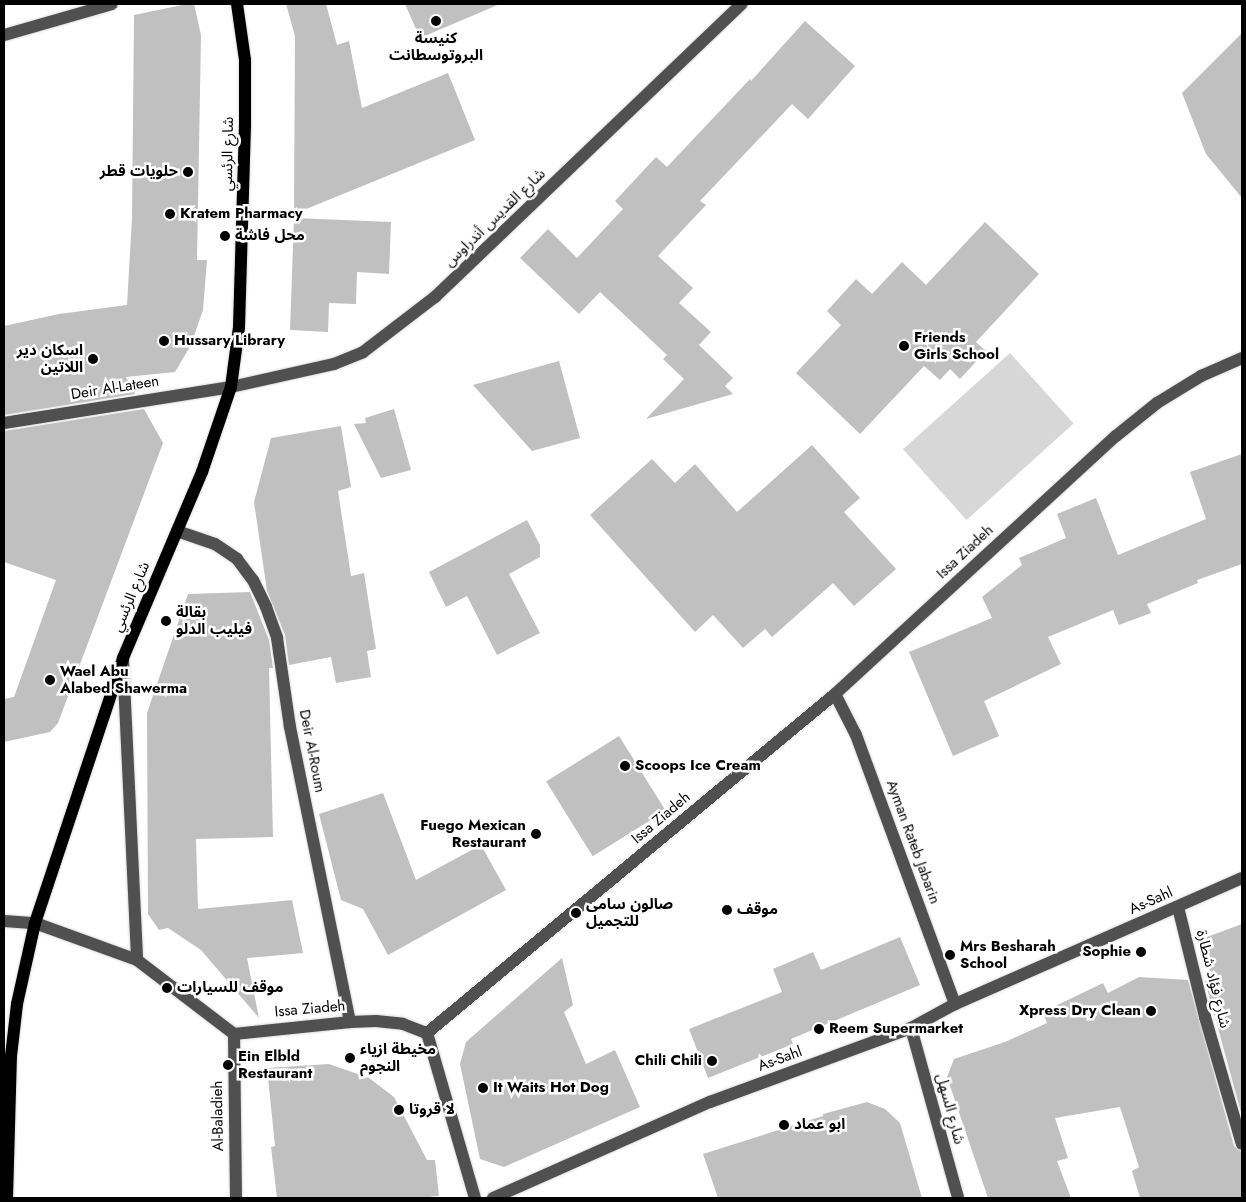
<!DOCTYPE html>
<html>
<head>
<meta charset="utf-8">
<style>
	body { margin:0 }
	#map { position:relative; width:1246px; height:1202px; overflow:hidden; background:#fff; font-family:Jost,"Noto Sans Arabic",sans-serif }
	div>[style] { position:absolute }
	.green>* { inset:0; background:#d7d7d7; transform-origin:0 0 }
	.building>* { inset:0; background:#c0c0c0; transform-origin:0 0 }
	.roads { filter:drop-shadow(0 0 1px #dbdbdb) drop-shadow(0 0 1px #dbdbdb) }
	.minor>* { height:12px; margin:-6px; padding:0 6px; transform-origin:6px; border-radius:6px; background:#505050 }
	.major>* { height:12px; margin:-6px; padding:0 6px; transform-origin:6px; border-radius:6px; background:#000 }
	.dots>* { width:14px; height:14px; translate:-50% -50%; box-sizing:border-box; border:2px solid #fff; border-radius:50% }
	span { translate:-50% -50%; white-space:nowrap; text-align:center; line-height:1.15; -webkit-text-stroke:5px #fff; paint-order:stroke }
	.poi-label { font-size:15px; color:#000; font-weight:700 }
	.right { translate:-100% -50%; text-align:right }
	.left { translate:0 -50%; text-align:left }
	.street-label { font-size:15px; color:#000 }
	.frame { position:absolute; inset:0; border:5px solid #000; pointer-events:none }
</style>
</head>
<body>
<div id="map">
	<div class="green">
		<div style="left:1010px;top:353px;width:95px;height:144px;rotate:48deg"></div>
	</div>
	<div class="building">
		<div style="clip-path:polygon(187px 4px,194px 4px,201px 35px,197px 260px,207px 260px,203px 310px,191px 345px,175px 372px,126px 377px,135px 394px,4px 415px,4px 326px,59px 314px,127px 305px,132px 218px,134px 15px)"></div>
		<div style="clip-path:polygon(286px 4px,326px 4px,337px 45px,349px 41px,362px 108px,448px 73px,475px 140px,294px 214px,295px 36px)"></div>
		<div style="clip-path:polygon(405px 4px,500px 4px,420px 38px)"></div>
		<div style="clip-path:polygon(805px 21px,855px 66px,808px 119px,792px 104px,700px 201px,706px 205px,658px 256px,693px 288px,679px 303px,711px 332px,699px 345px,733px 378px,725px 386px,733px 394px,646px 419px,684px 379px,663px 359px,667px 355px,600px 292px,579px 314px,520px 258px,548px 229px,577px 258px,623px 209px,615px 201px,656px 157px,667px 167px,750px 79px,751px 81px)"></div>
		<div style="clip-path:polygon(1242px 33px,1242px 198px,1206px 154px,1182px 93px)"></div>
		<div style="clip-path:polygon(294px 218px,391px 222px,389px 274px,357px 272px,356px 304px,329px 303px,328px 332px,290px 330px)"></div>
		<div style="clip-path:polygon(985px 222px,1039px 274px,976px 342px,986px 351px,960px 379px,950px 369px,940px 380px,924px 366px,860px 434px,796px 373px,841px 325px,827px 311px,856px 279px,872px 294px,902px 262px,926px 285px)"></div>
		<div style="clip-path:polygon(559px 361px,580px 438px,532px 451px,473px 385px)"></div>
		<div style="clip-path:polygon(144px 409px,163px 443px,58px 723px,50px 732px,4px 742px,4px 699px,14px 697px,56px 580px,4px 562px,4px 431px)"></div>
		<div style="clip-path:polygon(394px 409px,411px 470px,381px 478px,354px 424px,366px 423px,365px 418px)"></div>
		<div style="clip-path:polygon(341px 426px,351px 487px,338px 491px,351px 576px,364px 573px,376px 649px,367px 651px,371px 677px,336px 683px,331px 657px,289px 665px,285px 635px,267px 591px,254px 502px,271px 438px)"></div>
		<div style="clip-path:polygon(812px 445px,860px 498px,844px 512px,896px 569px,854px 606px,833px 583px,772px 637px,765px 629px,743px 648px,713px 615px,695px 632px,590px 515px,652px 459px,675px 483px,695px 464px,737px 512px)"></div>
		<div style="clip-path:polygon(1242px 454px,1242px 564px,1197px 580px,1198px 583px,1147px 604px,1151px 613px,1119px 625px,1113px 610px,1048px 637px,1061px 664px,984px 701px,999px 736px,953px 756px,909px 652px,992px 618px,982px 597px,1022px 565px,1019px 558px,1066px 538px,1057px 514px,1096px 498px,1118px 555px,1206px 519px,1190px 472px)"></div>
		<div style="clip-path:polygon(527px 520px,540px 545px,540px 557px,509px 574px,540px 633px,497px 655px,467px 596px,446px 607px,429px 572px)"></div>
		<div style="clip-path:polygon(250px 592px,269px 640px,273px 668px,269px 668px,273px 837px,196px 839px,198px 909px,292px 900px,303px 953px,247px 958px,259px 1018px,201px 950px,168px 928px,159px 930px,148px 914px,147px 713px,188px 594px)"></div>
		<div style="left:619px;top:736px;width:88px;height:86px;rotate:58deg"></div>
		<div style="clip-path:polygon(383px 793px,416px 880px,481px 845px,506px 890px,388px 955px,363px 909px,341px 900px,319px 814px)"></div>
		<div style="clip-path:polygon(1242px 924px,1242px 1116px,1205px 981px,1214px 982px,1199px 940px)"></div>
		<div style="clip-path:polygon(900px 937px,920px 985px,791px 1039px,793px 1044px,708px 1078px,689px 1029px,782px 992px,773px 969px,813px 952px,821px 970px)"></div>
		<div style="clip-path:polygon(562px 958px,573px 1005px,564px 1012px,586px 1064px,615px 1050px,640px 1107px,504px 1167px,480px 1159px,460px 1064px,466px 1042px)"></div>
		<div style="clip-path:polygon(1139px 977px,1188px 980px,1234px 1146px,1242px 1152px,1242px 1198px,1140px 1198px,1132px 1171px,1139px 1167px,1120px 1107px,1055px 1118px,1068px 1158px,1057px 1161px,1071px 1198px,988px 1198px,947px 1077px,954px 1059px,1005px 1042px,1047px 1023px,1043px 1012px,1103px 983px,1108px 993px)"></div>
		<div style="clip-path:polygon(329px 1064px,369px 1078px,394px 1097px,427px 1160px,435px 1160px,439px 1196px,419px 1198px,277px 1198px,271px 1147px,275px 1146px,267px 1068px)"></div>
		<div style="clip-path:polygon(867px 1102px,885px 1109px,900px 1123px,922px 1198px,718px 1198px,703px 1154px,823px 1116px,823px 1114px)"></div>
	</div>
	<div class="roads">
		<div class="minor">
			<div style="left:4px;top:35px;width:112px;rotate:-16deg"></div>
			<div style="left:4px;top:423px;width:230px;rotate:-9deg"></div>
			<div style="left:231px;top:387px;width:106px;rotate:-12.6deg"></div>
			<div style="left:334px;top:364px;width:31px;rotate:-22deg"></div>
			<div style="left:363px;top:352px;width:91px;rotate:-37.4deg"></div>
			<div style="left:435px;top:297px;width:424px;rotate:-43.7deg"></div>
			<div style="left:177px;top:531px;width:40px;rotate:18.9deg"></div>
			<div style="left:215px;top:544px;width:27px;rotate:34deg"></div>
			<div style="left:237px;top:559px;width:26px;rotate:53deg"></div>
			<div style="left:253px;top:580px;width:30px;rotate:64deg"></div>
			<div style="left:266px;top:607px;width:33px;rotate:70deg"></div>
			<div style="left:277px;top:638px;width:90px;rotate:81.7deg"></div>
			<div style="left:290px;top:727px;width:301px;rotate:78.5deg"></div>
			<div style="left:123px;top:660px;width:300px;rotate:87.3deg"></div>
			<div style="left:835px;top:694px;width:46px;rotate:62.9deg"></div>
			<div style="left:856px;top:735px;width:287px;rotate:69.8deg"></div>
			<div style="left:1178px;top:907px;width:113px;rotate:76.2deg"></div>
			<div style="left:1205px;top:1017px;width:132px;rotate:73.8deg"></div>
			<div style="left:4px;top:921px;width:31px;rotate:4deg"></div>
			<div style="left:35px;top:923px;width:109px;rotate:19.9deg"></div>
			<div style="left:137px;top:960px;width:122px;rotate:37.3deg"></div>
			<div style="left:234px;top:1034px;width:117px;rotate:-5.9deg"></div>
			<div style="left:350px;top:1022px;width:26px;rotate:-2deg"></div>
			<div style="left:376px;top:1021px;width:27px;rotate:6deg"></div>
			<div style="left:403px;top:1024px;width:26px;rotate:21deg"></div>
			<div style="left:427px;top:1033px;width:530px;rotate:-39.72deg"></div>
			<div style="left:835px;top:694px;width:381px;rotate:-42.6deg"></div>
			<div style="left:1116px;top:436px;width:53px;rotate:-38.8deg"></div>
			<div style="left:1157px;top:403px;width:52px;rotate:-31.5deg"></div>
			<div style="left:1201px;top:376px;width:45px;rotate:-23.7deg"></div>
			<div style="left:911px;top:1028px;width:176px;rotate:74.5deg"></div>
			<div style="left:427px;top:1033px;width:172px;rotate:73.8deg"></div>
			<div style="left:234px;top:1034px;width:164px;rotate:89.3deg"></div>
			<div style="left:493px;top:1198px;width:237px;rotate:-23.9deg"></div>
			<div style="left:710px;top:1102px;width:214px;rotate:-20.2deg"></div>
			<div style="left:911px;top:1028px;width:50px;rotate:-28.6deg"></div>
			<div style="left:955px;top:1004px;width:313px;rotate:-23.7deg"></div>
		</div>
		<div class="major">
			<div style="left:7px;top:1198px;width:142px;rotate:-88.4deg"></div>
			<div style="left:11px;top:1056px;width:52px;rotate:-83.4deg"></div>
			<div style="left:17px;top:1004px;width:83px;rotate:-77.5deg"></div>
			<div style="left:35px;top:923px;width:279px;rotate:-71.6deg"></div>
			<div style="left:123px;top:658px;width:202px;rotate:-67deg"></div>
			<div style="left:202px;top:472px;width:90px;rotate:-71.2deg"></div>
			<div style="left:231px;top:387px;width:61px;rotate:-82.4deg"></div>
			<div style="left:239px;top:327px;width:202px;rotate:-88.3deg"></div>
			<div style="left:245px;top:125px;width:65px;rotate:-90deg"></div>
			<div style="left:245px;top:60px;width:57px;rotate:-98.1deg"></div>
		</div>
	</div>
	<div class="dots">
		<div style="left:436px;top:21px;background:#000"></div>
		<div style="left:188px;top:172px;background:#000"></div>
		<div style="left:170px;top:214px;background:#000"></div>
		<div style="left:225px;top:236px;background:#000"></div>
		<div style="left:164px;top:341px;background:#000"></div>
		<div style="left:904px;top:346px;background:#000"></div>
		<div style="left:93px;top:359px;background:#000"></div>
		<div style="left:166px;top:621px;background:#000"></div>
		<div style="left:50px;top:680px;background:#000"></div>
		<div style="left:625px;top:766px;background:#000"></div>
		<div style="left:536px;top:834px;background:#000"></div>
		<div style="left:727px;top:910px;background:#000"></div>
		<div style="left:576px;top:913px;background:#000"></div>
		<div style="left:1141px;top:952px;background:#000"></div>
		<div style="left:950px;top:955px;background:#000"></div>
		<div style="left:167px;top:988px;background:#000"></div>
		<div style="left:1151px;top:1011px;background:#000"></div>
		<div style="left:819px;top:1029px;background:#000"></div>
		<div style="left:350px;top:1058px;background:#000"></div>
		<div style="left:712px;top:1061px;background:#000"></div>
		<div style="left:228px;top:1065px;background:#000"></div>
		<div style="left:483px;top:1088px;background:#000"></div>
		<div style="left:399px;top:1110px;background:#000"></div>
		<div style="left:784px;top:1125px;background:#000"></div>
	</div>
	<div class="poi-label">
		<span style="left:436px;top:47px">كنيسة<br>البروتوسطانت</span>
		<span class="right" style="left:178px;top:172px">حلويات قطر</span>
		<span class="left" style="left:180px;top:214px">Kratem Pharmacy</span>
		<span class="left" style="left:235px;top:236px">محل فاشة</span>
		<span class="left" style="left:914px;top:346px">Friends<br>Girls School</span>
		<span class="left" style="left:174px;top:341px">Hussary Library</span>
		<span class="right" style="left:83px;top:359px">اسكان دير<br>اللاتين</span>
		<span class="left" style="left:176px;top:621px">بقالة<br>فيليب الدلو</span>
		<span class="left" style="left:60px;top:680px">Wael Abu<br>Alabed Shawerma</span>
		<span class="left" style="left:635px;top:766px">Scoops Ice Cream</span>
		<span class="right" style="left:526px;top:834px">Fuego Mexican<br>Restaurant</span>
		<span class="left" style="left:586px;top:913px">صالون سامى<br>للتجميل</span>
		<span class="left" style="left:737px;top:910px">موقف</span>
		<span class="left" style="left:960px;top:955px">Mrs Besharah<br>School</span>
		<span class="right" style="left:1131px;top:952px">Sophie</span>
		<span class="left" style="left:177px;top:988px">موقف للسيارات</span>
		<span class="right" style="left:1141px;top:1011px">Xpress Dry Clean</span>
		<span class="left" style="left:829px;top:1029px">Reem Supermarket</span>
		<span class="left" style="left:360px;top:1058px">مخيطة ازياء<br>النجوم</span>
		<span class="left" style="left:238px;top:1065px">Ein Elbld<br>Restaurant</span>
		<span class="right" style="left:702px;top:1061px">Chili Chili</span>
		<span class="left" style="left:493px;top:1088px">It Waits Hot Dog</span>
		<span class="left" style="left:409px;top:1110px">لا قروتا</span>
		<span class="left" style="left:794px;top:1125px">ابو عماد</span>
	</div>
	<div class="street-label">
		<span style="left:228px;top:154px;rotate:-89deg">شارع الرئسي</span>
		<span style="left:495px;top:218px;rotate:-44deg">شارع القديس أندراوس</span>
		<span style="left:115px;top:388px;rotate:-9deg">Deir Al-Lateen</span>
		<span style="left:965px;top:552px;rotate:-43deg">Issa Ziadeh</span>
		<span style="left:131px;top:597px;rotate:-67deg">شارع الرئسي</span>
		<span style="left:312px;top:751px;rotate:79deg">Deir Al-Roum</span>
		<span style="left:661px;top:818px;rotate:-40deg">Issa Ziadeh</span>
		<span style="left:913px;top:842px;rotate:70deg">Ayman Rateb Jabarin</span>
		<span style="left:1151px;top:901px;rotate:-24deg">As-Sahl</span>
		<span style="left:1213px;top:979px;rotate:76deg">شارع فؤاد شطارة</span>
		<span style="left:310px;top:1009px;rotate:-5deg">Issa Ziadeh</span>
		<span style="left:780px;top:1059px;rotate:-20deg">As-Sahl</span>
		<span style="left:950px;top:1109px;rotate:75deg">شارع السهل</span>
		<span style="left:218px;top:1116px;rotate:-91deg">Al-Baladieh</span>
	</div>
	<div class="frame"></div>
</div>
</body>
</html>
